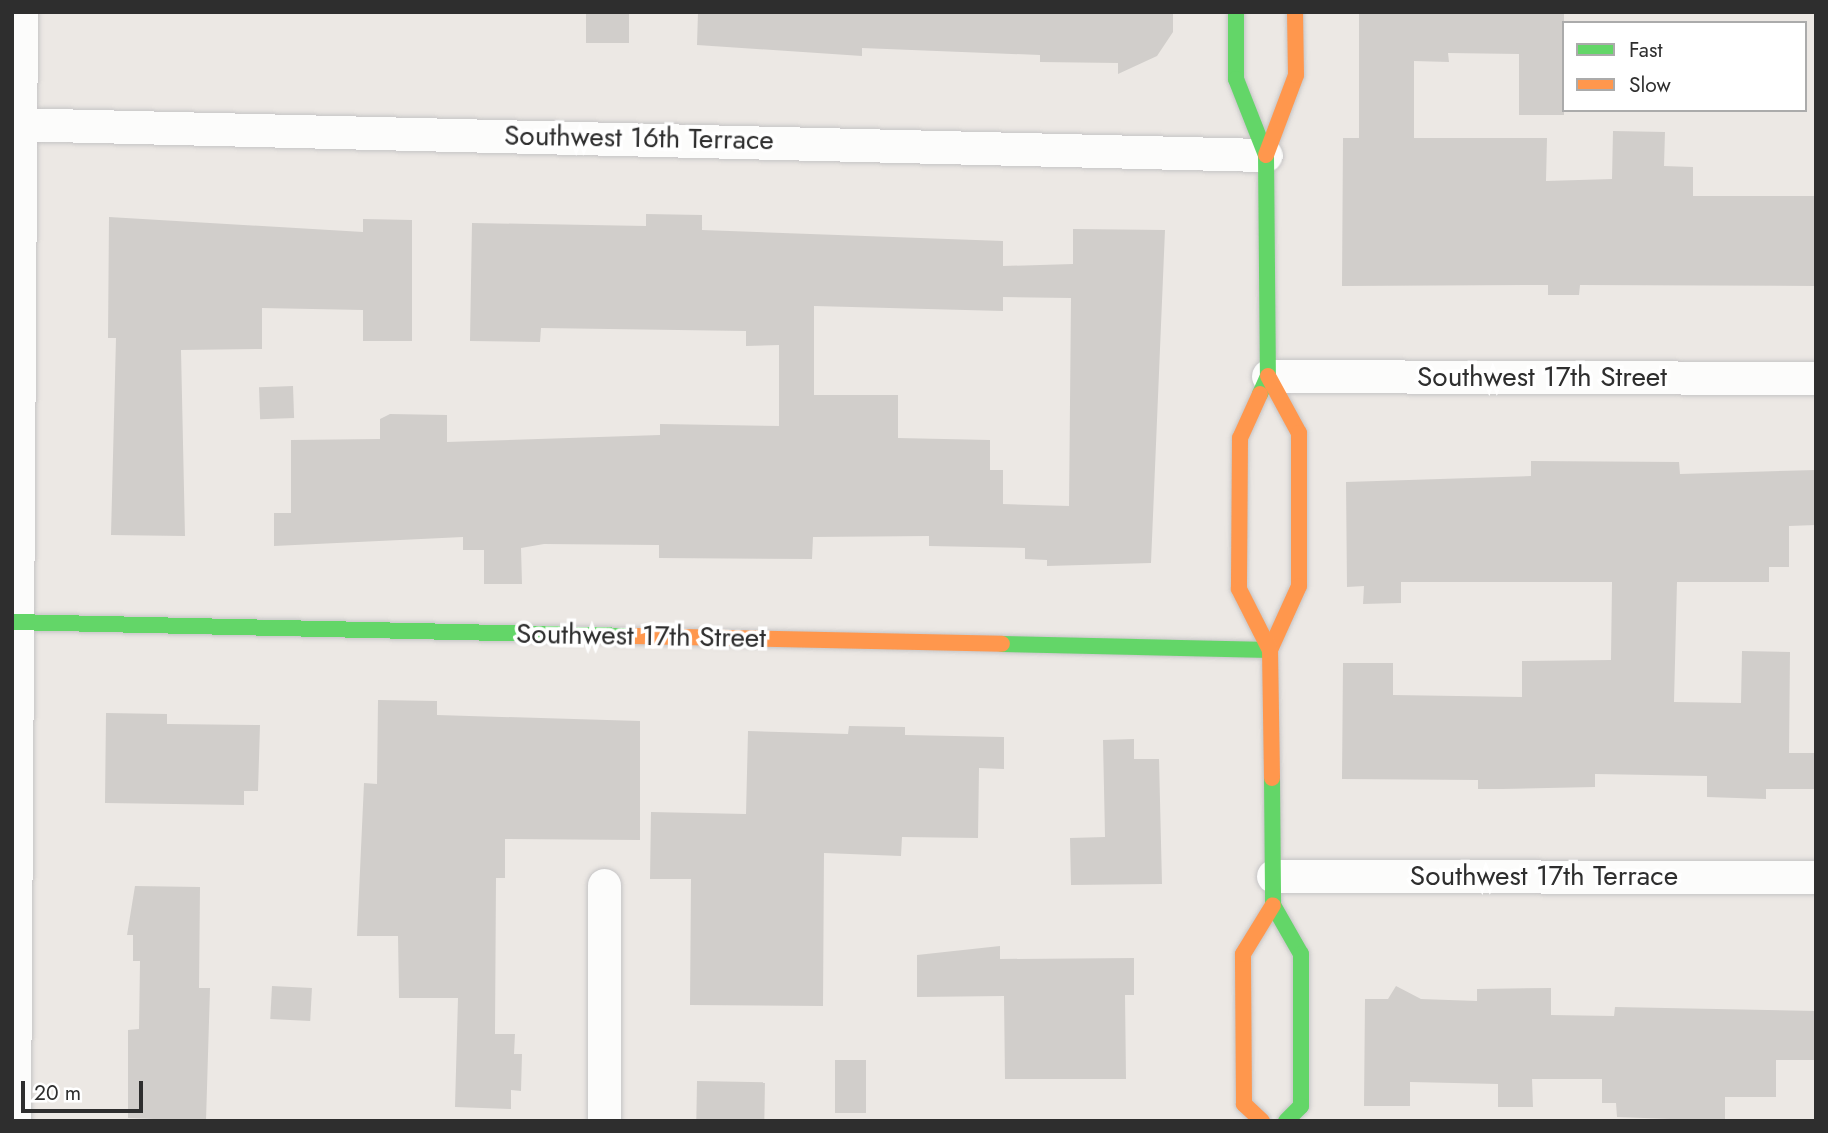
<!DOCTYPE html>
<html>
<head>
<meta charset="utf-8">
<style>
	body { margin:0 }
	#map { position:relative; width:1828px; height:1133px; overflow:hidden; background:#ece8e4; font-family:Jost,sans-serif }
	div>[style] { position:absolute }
	.building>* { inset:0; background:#d1cecb; transform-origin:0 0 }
	.roads { filter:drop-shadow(0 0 2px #c5c4c5) drop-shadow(0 0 2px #c5c4c5) }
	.street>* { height:33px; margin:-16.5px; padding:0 16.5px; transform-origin:16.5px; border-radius:16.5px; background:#fcfcfb }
	.fast>* { height:16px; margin:-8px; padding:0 8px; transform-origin:8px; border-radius:8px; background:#63d668 }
	.slow>* { height:16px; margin:-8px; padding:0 8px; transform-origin:8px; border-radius:8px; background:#ff974d }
	span { translate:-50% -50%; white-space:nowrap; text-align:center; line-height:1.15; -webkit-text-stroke:7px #fff; paint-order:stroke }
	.street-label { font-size:28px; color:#2e2e2e }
	.frame { position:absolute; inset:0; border:14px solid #2e2e2e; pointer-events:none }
	.legend { position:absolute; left:1562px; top:21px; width:245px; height:91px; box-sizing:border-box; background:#fff; border:2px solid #ababab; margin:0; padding:9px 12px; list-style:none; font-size:21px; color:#2e2e2e }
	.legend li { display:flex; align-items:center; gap:14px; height:35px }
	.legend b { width:35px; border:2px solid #ababab }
	.scale { position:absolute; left:21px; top:1081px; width:122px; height:32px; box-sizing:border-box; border:4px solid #2e2e2e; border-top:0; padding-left:9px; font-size:21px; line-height:24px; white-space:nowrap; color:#2e2e2e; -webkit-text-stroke:5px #fff; paint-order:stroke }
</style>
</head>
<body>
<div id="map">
	<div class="building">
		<div style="left:586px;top:12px;width:43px;height:31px"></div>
		<div style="clip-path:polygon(698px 12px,1173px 12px,1173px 32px,1157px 56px,1118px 74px,1118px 63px,1040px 62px,1040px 55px,862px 48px,862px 56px,697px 45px)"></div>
		<div style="clip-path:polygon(1359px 12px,1564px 12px,1564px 115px,1519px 115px,1519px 54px,1448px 53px,1449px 62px,1414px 61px,1414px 138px,1547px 138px,1546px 181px,1612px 179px,1613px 131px,1665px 132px,1664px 166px,1693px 167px,1693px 196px,1816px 196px,1816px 286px,1580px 285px,1579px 295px,1548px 295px,1548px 285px,1342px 286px,1343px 138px,1359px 138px)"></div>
		<div style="clip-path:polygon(evenodd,646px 214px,702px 215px,702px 230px,1003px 241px,1003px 266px,1073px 264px,1073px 229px,1165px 230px,1151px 563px,1047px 566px,1047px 560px,1025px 559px,1025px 548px,929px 546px,929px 536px,813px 537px,812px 559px,659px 558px,659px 545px,544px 544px,521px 548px,522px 584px,484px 584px,484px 550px,463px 550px,463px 537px,274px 546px,274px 513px,291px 513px,291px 440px,380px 439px,380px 419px,390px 414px,447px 415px,447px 442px,660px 435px,660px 424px,779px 426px,779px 345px,746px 346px,746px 331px,541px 328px,540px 342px,470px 341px,472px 223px,646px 226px,646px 214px,1003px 297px,1071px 298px,1069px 506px,1003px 504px,1003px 470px,990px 470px,990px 440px,898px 438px,898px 395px,814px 395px,814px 306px,1003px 311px,1003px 297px)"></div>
		<div style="clip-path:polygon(109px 217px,363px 232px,363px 219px,412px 220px,412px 341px,363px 341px,363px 310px,262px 308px,262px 349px,181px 350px,185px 536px,111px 535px,116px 338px,108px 338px)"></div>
		<div style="left:293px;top:386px;width:32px;height:34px;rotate:88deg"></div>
		<div style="clip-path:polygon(1531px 461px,1679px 462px,1680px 474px,1816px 470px,1816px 525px,1789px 526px,1789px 567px,1769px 567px,1769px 582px,1677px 582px,1674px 702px,1741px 703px,1742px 651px,1790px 652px,1789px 753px,1816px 753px,1816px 789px,1766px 789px,1766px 799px,1707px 797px,1707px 776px,1595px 774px,1595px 787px,1502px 789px,1478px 789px,1478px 780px,1342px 779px,1343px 663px,1393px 663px,1393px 695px,1522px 697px,1522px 661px,1611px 660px,1612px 582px,1401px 582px,1401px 603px,1363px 604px,1364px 586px,1347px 587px,1346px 482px,1531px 476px)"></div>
		<div style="clip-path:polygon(378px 700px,437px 701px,437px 715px,640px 721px,640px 840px,505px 839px,505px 878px,496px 878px,495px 1034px,515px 1034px,514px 1054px,522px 1054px,521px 1091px,511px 1090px,511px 1109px,455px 1107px,458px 998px,399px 998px,398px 936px,357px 936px,364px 783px,377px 784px)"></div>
		<div style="clip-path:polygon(106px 713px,167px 714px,167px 724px,260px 725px,258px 791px,244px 791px,244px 805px,105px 803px)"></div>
		<div style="clip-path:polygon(849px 726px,905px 727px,905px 735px,1004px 737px,1004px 769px,979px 768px,978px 838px,902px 837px,901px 856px,824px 853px,823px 1006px,690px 1005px,691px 879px,650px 879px,651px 812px,746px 814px,748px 731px,848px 734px)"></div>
		<div style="clip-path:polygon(1134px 739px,1134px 759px,1159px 759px,1162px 884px,1071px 885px,1070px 838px,1105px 837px,1103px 740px)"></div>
		<div style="clip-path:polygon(135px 886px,200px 887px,199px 988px,210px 988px,206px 1121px,128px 1118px,128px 1030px,139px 1029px,140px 961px,133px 961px,133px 935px,127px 935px)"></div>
		<div style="clip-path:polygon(1000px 946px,1000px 959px,1134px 958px,1134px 995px,1125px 995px,1126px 1079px,1005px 1079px,1004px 996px,917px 997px,917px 955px)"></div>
		<div style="left:272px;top:986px;width:40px;height:33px;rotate:3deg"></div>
		<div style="clip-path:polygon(1396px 986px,1421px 999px,1477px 1001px,1477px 989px,1551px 988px,1551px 1015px,1614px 1016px,1615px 1007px,1816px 1011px,1816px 1060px,1776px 1060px,1776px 1097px,1725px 1097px,1725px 1121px,1617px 1117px,1616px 1103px,1602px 1103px,1602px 1079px,1532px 1079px,1533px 1107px,1498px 1107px,1498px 1084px,1410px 1082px,1410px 1106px,1364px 1106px,1365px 999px,1388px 999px)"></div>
		<div style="left:835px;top:1060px;width:31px;height:53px"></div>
		<div style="left:697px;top:1081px;width:68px;height:40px;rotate:1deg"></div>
	</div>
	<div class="roads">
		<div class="street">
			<div style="left:12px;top:124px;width:1254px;rotate:1.42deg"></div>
			<div style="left:1268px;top:376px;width:548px;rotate:0.21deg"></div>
			<div style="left:1273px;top:876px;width:543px;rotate:0.11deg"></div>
			<div style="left:604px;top:885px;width:236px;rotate:90deg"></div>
			<div style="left:14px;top:1121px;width:1109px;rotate:-89.64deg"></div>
		</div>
		<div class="fast">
			<div style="left:1236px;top:12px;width:67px;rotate:90deg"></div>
			<div style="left:1236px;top:79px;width:82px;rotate:68.5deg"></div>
			<div style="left:1266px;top:155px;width:221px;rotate:89.5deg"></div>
			<div style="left:1268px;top:376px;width:20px;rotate:114deg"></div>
			<div style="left:12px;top:622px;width:623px;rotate:1.29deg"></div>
			<div style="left:1002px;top:644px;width:268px;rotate:1.3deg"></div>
			<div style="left:1272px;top:778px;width:127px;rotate:89.5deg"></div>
			<div style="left:1273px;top:905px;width:56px;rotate:60.3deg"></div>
			<div style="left:1301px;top:954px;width:152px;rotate:90deg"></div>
			<div style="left:1301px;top:1106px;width:21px;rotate:135deg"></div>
		</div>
		<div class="slow">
			<div style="left:1266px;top:155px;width:85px;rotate:-69.4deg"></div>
			<div style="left:1296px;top:75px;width:63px;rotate:-90.9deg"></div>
			<div style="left:1268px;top:376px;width:65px;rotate:61.5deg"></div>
			<div style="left:1299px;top:433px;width:153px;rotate:90deg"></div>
			<div style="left:1299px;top:586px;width:70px;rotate:114.4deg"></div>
			<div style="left:1270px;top:650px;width:128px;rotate:89.1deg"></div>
			<div style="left:1260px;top:394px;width:48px;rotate:114.4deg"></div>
			<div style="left:1240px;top:438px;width:151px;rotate:90.4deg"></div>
			<div style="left:1239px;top:589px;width:68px;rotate:63.1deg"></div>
			<div style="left:635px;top:636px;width:367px;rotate:1.2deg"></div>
			<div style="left:1262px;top:1121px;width:25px;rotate:-137deg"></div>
			<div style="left:1244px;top:1104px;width:150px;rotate:-90.4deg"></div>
			<div style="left:1243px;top:954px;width:57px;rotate:-58.5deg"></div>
		</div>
	</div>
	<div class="street-label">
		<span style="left:639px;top:138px;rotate:1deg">Southwest 16th Terrace</span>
		<span style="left:1542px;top:377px">Southwest 17th Street</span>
		<span style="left:641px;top:636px;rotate:1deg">Southwest 17th Street</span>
		<span style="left:1544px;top:876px">Southwest 17th Terrace</span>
	</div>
	<div class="frame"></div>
	<ul class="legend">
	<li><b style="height:9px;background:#63d668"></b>Fast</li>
	<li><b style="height:9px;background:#ff974d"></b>Slow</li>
	</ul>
	<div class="scale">20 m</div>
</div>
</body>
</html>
